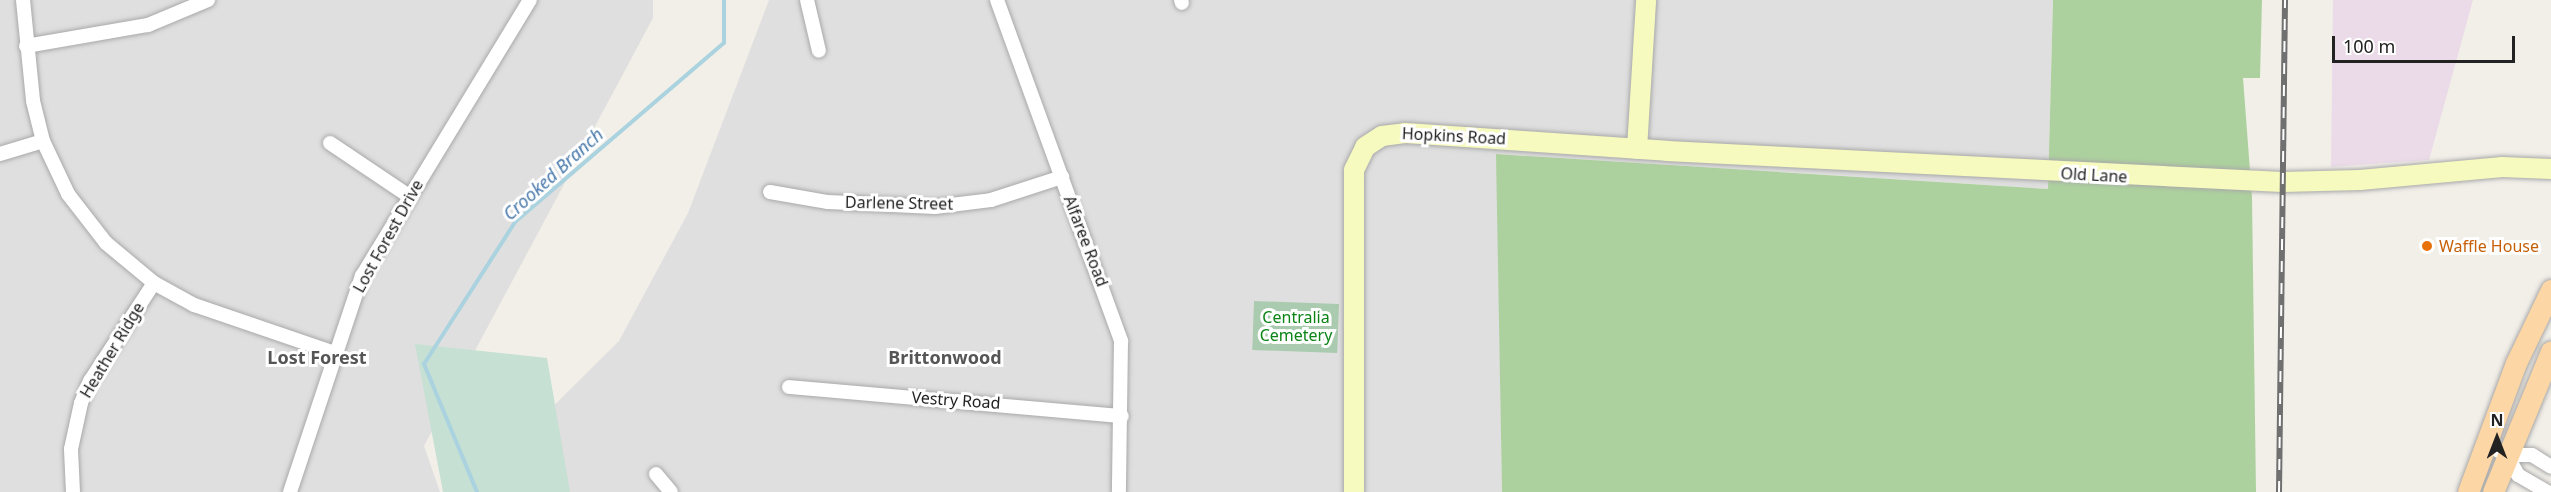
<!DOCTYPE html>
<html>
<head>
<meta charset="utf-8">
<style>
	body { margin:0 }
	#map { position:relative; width:2551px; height:492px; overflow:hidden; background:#f2efe9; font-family:"Noto Sans",sans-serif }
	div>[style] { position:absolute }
	.residential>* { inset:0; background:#e0dfdf }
	.industrial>* { inset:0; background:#ebdbe8 }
	.forest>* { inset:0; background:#add19e }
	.wetland>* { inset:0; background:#c6e0d4 }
	.cemetery>* { inset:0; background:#aacbaf; transform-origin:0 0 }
	.stream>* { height:4px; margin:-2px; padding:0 2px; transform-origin:2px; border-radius:2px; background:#aad3df }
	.roads { filter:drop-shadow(0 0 2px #a9a9a9) drop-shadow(0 0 2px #a9a9a9) }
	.minor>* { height:14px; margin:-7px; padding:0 7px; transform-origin:7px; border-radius:7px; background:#fff }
	.secondary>* { height:20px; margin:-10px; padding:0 10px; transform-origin:10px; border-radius:10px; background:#f7fabf }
	.primary>* { height:21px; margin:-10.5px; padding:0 10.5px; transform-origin:10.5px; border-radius:10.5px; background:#fcd6a4 }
	.rail>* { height:6px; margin-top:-3px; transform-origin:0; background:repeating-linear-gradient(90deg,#fff 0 11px,#707070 0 22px); box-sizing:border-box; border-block:2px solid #707070 }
	.dots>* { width:16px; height:16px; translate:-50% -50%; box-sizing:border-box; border:3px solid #fff; border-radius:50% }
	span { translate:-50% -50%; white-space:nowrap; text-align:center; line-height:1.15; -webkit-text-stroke:6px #fff; paint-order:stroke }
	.street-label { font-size:16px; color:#222 }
	.food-label { font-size:16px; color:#c56008 }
	.left { translate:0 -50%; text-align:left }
	.park-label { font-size:16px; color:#0c8416 }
	.water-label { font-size:18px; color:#4a7aab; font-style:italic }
	.neighbourhood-label { font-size:18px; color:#555; font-weight:700 }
	.north { position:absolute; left:2467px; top:408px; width:60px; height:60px; -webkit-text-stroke:4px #fff; paint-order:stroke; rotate:0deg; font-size:16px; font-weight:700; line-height:24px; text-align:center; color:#222 }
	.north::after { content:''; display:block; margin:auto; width:21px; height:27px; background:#222; clip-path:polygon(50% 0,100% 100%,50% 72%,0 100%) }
	.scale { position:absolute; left:2332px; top:36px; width:183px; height:27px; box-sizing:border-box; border:3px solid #222; border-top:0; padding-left:8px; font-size:18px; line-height:21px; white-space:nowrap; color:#222; -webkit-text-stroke:4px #fff; paint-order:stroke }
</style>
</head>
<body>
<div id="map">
	<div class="residential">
		<div style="clip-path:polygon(0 0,653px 0,653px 18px,424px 446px,440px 492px,0 492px)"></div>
		<div style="clip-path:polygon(769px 0,2053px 0,2048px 189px,1497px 154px,1502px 492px,517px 492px,504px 455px,619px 341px,688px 213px)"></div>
	</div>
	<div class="industrial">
		<div style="clip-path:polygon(2333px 0,2473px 0,2429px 160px,2331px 167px)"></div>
	</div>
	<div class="forest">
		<div style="clip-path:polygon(2053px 0,2262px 0,2260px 78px,2243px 78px,2252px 197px,2256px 492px,1502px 492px,1496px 154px,2048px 189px)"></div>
	</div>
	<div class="wetland">
		<div style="clip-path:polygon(415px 344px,547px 358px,570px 492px,443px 492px)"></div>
	</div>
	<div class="cemetery">
		<div style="left:1254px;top:301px;width:85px;height:49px;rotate:2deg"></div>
	</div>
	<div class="stream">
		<div style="left:477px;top:492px;width:139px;rotate:-112.5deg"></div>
		<div style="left:424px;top:364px;width:169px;rotate:-57.3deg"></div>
		<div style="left:515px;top:222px;width:275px;rotate:-40.6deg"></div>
		<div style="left:724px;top:43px;width:43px;rotate:-90deg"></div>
	</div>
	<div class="roads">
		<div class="minor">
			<div style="left:23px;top:0;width:101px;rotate:84.3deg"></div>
			<div style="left:33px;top:101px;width:41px;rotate:76deg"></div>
			<div style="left:43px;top:141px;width:59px;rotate:64.7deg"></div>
			<div style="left:68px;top:194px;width:62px;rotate:52.2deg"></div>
			<div style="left:106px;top:243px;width:62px;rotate:39.8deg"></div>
			<div style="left:154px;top:283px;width:46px;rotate:28.8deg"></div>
			<div style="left:194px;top:305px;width:149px;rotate:18.8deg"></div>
			<div style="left:807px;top:0;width:52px;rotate:76.8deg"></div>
			<div style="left:997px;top:0;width:363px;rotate:70deg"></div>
			<div style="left:1121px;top:341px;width:151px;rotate:90.8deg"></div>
			<div style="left:1181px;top:0;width:3px;rotate:72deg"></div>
			<div style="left:26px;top:46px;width:124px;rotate:-9.8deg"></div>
			<div style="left:148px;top:25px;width:65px;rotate:-22.6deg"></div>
			<div style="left:330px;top:143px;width:95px;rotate:33.9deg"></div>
			<div style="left:0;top:154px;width:45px;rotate:-16.8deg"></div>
			<div style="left:770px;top:192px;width:59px;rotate:9.8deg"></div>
			<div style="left:828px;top:202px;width:107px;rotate:2.7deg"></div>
			<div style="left:935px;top:207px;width:56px;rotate:-7.1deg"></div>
			<div style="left:991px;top:200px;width:75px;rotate:-17.9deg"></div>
			<div style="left:789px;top:387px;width:334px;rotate:5deg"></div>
			<div style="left:2484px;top:443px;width:26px;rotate:28deg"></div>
			<div style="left:2507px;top:455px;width:23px;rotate:61deg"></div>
			<div style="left:2518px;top:475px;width:34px;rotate:30deg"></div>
			<div style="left:2507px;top:455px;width:25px"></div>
			<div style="left:2532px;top:455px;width:22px;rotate:32deg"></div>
			<div style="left:656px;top:474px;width:23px;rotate:50deg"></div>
			<div style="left:73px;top:492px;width:43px;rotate:-92.7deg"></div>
			<div style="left:71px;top:449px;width:47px;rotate:-77.7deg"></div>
			<div style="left:81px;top:403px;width:24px;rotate:-68deg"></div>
			<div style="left:90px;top:381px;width:117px;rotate:-56.9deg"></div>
			<div style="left:290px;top:492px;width:228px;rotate:-71.6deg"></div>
			<div style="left:362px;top:276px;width:323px;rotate:-58.7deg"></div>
		</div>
		<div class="secondary">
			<div style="left:1637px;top:149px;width:149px;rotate:-86.5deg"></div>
			<div style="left:1354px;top:492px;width:322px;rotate:-90deg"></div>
			<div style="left:1354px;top:170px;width:25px;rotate:-64deg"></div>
			<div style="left:1365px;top:147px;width:20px;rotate:-33deg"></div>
			<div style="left:1382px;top:136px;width:23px;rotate:-7deg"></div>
			<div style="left:1405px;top:133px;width:263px;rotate:3.9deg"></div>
			<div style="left:1667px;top:151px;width:616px;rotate:2.89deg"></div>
			<div style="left:2282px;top:182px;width:78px;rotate:-1.5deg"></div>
			<div style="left:2360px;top:180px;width:143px;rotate:-5.2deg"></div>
			<div style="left:2502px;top:167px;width:49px;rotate:2.3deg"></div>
		</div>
		<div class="primary">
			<div style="left:2468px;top:492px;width:138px;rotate:-69.6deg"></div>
			<div style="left:2516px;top:363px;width:81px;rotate:-64.4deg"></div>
			<div style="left:2493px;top:492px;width:152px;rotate:-67.6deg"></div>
		</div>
	</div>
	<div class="rail">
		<div style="left:2279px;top:492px;width:492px;rotate:-89.3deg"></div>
	</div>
	<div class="dots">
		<div style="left:2427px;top:246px;background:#e8710a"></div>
	</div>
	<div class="street-label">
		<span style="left:1454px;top:136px;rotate:3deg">Hopkins Road</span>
		<span style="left:2094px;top:175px;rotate:3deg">Old Lane</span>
		<span style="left:899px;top:203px;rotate:1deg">Darlene Street</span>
		<span style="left:388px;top:236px;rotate:-61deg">Lost Forest Drive</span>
		<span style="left:1086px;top:241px;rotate:69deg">Alfaree Road</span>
		<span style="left:112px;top:350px;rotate:-59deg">Heather Ridge</span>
		<span style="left:956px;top:400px;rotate:4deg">Vestry Road</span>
	</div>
	<div class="food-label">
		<span class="left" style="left:2439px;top:246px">Waffle House</span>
	</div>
	<div class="park-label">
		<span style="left:1296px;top:326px">Centralia<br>Cemetery</span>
	</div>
	<div class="water-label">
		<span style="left:553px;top:174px;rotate:-42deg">Crooked Branch</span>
	</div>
	<div class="neighbourhood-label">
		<span style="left:317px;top:357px">Lost Forest</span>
		<span style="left:945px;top:357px">Brittonwood</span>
	</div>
	<div class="north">N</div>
	<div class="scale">100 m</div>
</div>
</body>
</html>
